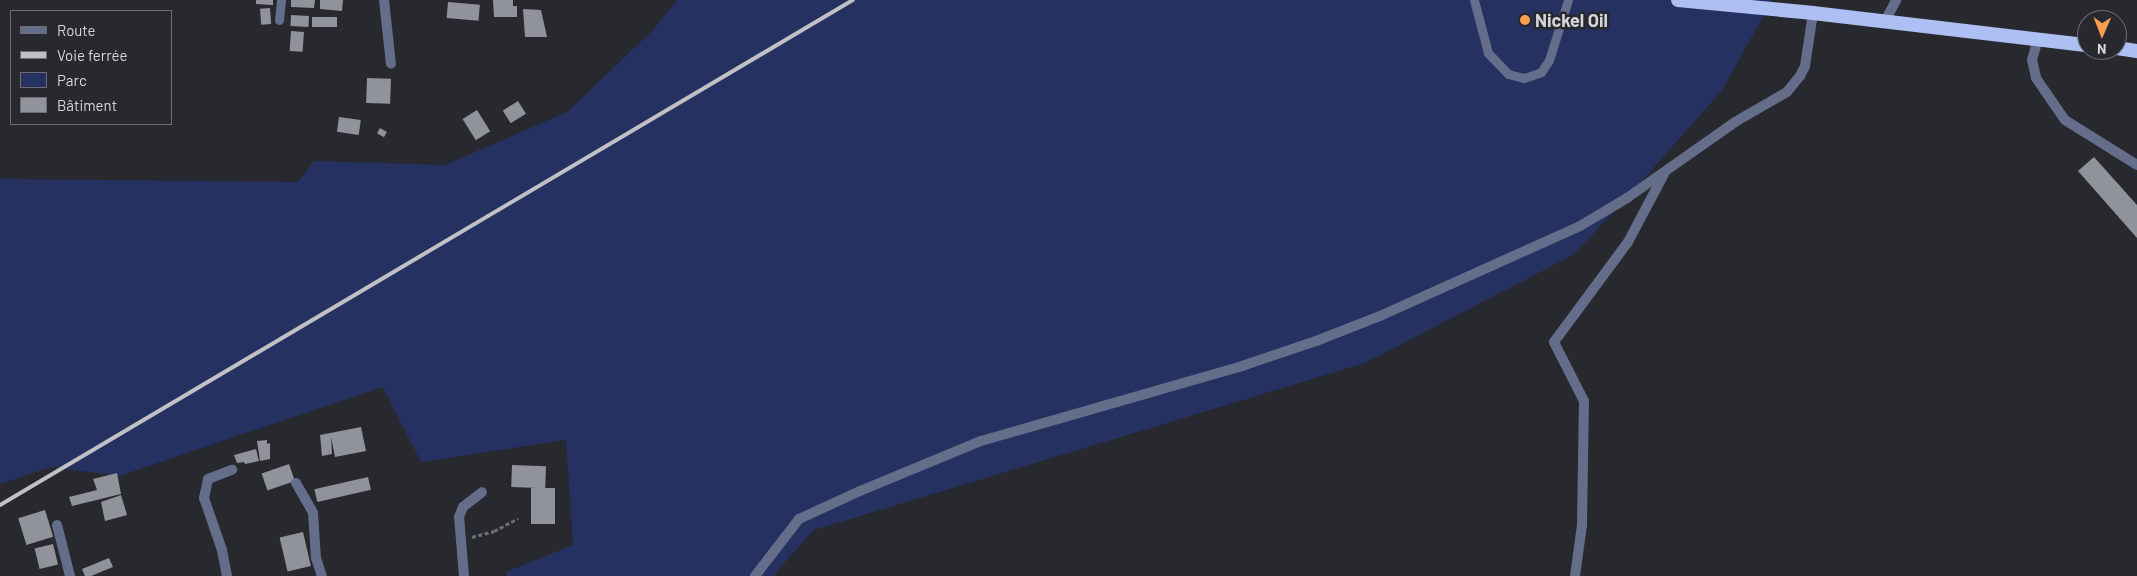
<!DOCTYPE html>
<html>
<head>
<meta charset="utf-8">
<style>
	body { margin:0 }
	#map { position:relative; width:2137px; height:576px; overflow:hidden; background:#27292f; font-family:Barlow,sans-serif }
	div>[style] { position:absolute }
	.green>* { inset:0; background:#253160 }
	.building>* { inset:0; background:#91939b; transform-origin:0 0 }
	.path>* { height:2.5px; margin-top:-1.25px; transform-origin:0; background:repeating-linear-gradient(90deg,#6e6f74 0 4px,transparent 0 6.5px) }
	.service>* { height:9px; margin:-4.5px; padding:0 4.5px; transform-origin:4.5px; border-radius:4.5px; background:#646d8a }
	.minor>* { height:10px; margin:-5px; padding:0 5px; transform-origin:5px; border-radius:5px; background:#646d8a }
	.trunk>* { height:14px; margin:-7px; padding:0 7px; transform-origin:7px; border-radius:7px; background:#aebff3 }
	.rail>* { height:4px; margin:-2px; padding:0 2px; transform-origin:2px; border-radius:2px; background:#c0c1c5 }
	.dots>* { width:14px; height:14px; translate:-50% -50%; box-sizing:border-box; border:2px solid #27292f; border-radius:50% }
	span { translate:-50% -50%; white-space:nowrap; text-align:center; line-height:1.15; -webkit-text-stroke:5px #27292f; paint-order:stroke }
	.poi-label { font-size:18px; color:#d5d6da; font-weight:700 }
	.left { translate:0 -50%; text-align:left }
	.legend { position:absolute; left:10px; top:10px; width:162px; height:115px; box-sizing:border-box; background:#27292f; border:1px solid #6d6e73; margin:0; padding:6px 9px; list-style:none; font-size:15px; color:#d5d6da }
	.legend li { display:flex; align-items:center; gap:10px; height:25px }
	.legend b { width:25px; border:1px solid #6d6e73 }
	.north { position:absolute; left:2077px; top:10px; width:50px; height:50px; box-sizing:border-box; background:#27292f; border:1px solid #6d6e73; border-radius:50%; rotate:181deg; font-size:14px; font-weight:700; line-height:20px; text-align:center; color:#d5d6da }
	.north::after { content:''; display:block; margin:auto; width:18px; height:22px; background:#f99f4d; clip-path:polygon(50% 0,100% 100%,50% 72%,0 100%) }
</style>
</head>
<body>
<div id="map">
	<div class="green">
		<div style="clip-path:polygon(677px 0,1772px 0,1723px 89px,1627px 198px,1573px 255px,1365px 363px,814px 530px,775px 573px,776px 576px,506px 576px,506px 572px,573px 545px,566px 440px,421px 462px,383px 387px,119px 476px,51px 467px,0 484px,0 179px,298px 182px,314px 161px,445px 165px,567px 112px,652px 31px)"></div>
	</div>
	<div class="building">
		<div style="clip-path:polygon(256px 0,273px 0,273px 5px,256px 4px)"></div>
		<div style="clip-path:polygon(291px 0,315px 0,314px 8px,291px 7px)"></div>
		<div style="clip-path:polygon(320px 0,343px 0,342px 11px,320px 9px)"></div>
		<div style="clip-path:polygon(493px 0,513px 0,513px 6px,517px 6px,517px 17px,494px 17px)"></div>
		<div style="left:448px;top:2px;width:32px;height:16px;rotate:5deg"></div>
		<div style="left:270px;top:8px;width:16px;height:10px;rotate:86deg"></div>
		<div style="clip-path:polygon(523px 9px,541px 10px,547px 37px,525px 37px)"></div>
		<div style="left:291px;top:15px;width:18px;height:11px;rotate:3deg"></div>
		<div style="left:312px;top:17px;width:25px;height:10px"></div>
		<div style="left:291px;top:31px;width:13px;height:20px;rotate:4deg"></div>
		<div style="left:367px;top:78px;width:24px;height:25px;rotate:2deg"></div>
		<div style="left:518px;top:101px;width:15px;height:18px;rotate:58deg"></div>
		<div style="left:477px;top:110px;width:25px;height:17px;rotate:58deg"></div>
		<div style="left:339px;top:117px;width:22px;height:15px;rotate:8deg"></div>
		<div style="left:380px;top:128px;width:8px;height:6px;rotate:30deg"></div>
		<div style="clip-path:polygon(2094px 157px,2137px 205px,2137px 238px,2078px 171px)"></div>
		<div style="clip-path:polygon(361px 427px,366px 451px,335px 457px,331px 437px,332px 454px,322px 456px,320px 435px)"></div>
		<div style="clip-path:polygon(267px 440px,267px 444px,270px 443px,270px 459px,260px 461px,257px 441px)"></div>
		<div style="clip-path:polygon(256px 449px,259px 461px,245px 464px,244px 462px,237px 463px,234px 455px)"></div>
		<div style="left:289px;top:464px;width:18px;height:29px;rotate:71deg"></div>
		<div style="left:512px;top:465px;width:34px;height:22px;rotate:2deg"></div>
		<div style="clip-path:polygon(117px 473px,121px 494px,72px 506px,69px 497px,97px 490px,93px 479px)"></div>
		<div style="left:368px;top:477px;width:13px;height:55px;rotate:77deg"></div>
		<div style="left:531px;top:488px;width:24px;height:36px"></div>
		<div style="clip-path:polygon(121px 495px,127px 515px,105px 521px,101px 502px)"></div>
		<div style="left:45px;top:510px;width:28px;height:28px;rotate:73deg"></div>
		<div style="left:303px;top:532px;width:35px;height:24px;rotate:77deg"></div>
		<div style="left:53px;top:544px;width:21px;height:19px;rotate:76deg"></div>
		<div style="clip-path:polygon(109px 558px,113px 567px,91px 576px,85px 576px,82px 569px)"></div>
	</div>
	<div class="path">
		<div style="left:472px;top:537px;width:23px;rotate:-15deg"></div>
		<div style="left:494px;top:531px;width:27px;rotate:-28deg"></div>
	</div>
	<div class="service">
		<div style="left:1474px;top:0;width:55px;rotate:75.2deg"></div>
		<div style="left:1488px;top:53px;width:29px;rotate:46deg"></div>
		<div style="left:1508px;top:74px;width:16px;rotate:14deg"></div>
		<div style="left:1524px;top:78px;width:18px;rotate:-19deg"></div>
		<div style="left:1541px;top:72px;width:14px;rotate:-56deg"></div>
		<div style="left:1549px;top:60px;width:63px;rotate:-72.4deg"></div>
		<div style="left:279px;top:20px;width:20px;rotate:-84deg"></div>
	</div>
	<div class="minor">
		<div style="left:384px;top:0;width:64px;rotate:83.8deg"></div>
		<div style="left:1884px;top:23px;width:26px;rotate:-62deg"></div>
		<div style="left:2038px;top:39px;width:22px;rotate:106deg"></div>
		<div style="left:2032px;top:60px;width:18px;rotate:77deg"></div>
		<div style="left:2036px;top:78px;width:51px;rotate:55.4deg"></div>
		<div style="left:2065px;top:120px;width:85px;rotate:32deg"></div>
		<div style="left:296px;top:483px;width:34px;rotate:60deg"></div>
		<div style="left:313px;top:513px;width:45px;rotate:86.2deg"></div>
		<div style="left:316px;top:558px;width:19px;rotate:72deg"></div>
		<div style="left:57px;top:525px;width:53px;rotate:75.7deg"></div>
		<div style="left:227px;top:576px;width:26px;rotate:-101deg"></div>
		<div style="left:222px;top:550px;width:55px;rotate:-109.1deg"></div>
		<div style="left:204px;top:498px;width:19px;rotate:-78deg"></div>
		<div style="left:208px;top:479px;width:26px;rotate:-21deg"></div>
		<div style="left:464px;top:576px;width:59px;rotate:-94.8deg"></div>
		<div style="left:459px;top:517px;width:11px;rotate:-68deg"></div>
		<div style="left:463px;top:507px;width:24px;rotate:-38deg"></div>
		<div style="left:755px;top:576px;width:72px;rotate:-52.3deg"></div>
		<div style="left:799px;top:519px;width:67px;rotate:-24.7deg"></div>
		<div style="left:860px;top:491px;width:131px;rotate:-22.5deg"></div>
		<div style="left:981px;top:441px;width:272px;rotate:-16deg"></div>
		<div style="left:1242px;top:366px;width:78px;rotate:-18.7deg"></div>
		<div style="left:1316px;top:341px;width:69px;rotate:-21.3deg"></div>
		<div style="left:1380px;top:316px;width:219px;rotate:-24.2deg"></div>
		<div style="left:1580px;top:226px;width:55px;rotate:-30.8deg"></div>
		<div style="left:1627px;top:198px;width:132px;rotate:-35.1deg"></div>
		<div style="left:1735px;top:122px;width:60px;rotate:-30deg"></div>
		<div style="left:1787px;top:92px;width:21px;rotate:-51deg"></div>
		<div style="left:1800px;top:76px;width:11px;rotate:-63deg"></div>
		<div style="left:1805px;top:66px;width:54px;rotate:-81.4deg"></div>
		<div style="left:1575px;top:576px;width:51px;rotate:-82.2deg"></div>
		<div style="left:1582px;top:525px;width:124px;rotate:-89.1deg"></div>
		<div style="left:1584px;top:401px;width:66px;rotate:-117deg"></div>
		<div style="left:1554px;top:342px;width:124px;rotate:-53.5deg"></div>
		<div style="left:1628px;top:242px;width:79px;rotate:-62.1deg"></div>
	</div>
	<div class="trunk">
		<div style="left:1678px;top:0;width:136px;rotate:5.5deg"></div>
		<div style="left:1813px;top:13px;width:276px;rotate:6.7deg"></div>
		<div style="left:2117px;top:48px;width:20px;rotate:9deg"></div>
	</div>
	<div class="rail">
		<div style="left:0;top:505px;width:991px;rotate:-30.63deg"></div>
	</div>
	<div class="dots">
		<div style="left:1525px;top:20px;background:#f99f4d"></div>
	</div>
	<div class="poi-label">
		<span class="left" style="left:1535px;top:20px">Nickel Oil</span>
	</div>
	<ul class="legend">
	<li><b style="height:6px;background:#646d8a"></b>Route</li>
	<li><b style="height:6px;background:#c0c1c5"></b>Voie ferrée</li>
	<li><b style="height:14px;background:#253160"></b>Parc</li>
	<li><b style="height:14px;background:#91939b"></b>Bâtiment</li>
	</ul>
	<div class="north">N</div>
</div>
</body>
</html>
